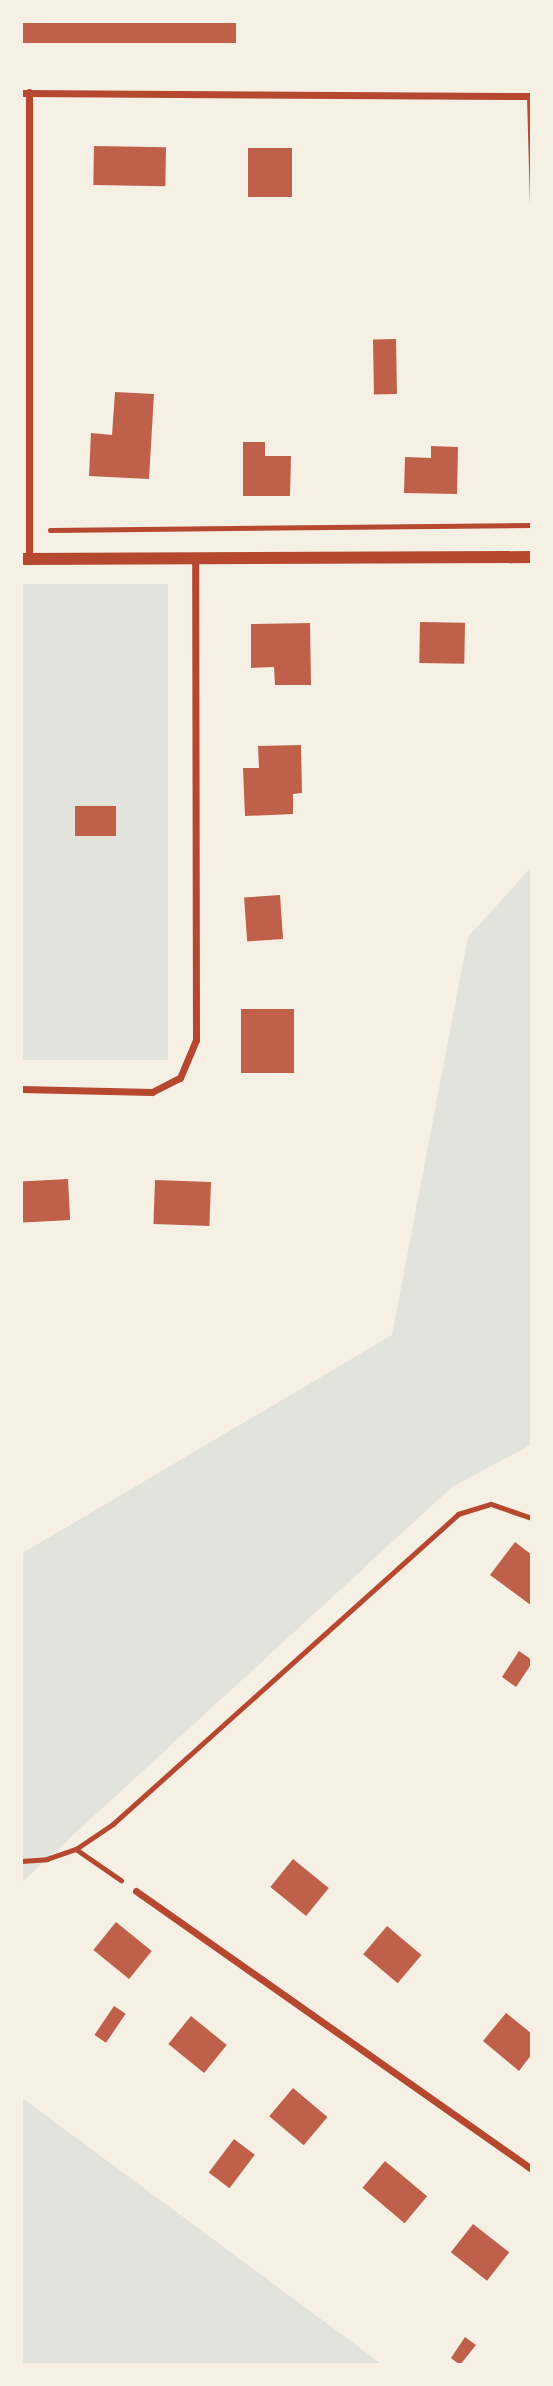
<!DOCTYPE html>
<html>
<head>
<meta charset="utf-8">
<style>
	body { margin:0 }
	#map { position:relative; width:553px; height:2386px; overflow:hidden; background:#f6efe4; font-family:"Nunito Sans",sans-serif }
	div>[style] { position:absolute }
	.green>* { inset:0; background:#e2e4dc; transform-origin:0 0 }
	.building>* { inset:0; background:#bf614a; transform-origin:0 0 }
	.path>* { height:4.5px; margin:-2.25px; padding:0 2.25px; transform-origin:2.25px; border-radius:2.25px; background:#b5482f }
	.service>* { height:5px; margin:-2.5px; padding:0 2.5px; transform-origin:2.5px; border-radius:2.5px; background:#b5482f }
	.minor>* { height:7px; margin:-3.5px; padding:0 3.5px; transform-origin:3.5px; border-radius:3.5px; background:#b5482f }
	.tertiary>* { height:12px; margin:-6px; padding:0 6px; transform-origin:6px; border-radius:6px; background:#b5482f }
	span { translate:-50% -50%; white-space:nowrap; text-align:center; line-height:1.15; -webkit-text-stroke:7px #f6efe4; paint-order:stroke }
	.frame { position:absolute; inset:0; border:23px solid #f6efe4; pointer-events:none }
</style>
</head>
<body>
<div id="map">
	<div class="green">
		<div style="left:168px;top:584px;width:476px;height:147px;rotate:90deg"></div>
		<div style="clip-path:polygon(532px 866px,532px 1444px,452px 1487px,21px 1883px,21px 1554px,392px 1335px,468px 937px)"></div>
		<div style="clip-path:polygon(21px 2097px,383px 2365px,21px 2365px)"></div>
	</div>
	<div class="building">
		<div style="left:21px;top:21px;width:215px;height:22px"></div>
		<div style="left:94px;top:146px;width:72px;height:39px;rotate:1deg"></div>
		<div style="left:248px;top:148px;width:44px;height:49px"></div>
		<div style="left:396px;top:339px;width:55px;height:23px;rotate:89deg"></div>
		<div style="clip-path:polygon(115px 392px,154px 394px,149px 479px,89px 476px,91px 433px,112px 435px)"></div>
		<div style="clip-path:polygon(243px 442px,265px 442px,265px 456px,291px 456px,290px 496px,243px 496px)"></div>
		<div style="clip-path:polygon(431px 446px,458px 447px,457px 494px,404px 493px,405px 457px,431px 458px)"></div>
		<div style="left:420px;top:622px;width:45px;height:41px;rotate:1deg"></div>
		<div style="clip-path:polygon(310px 623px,311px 685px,275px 685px,274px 667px,251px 668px,251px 624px)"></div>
		<div style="clip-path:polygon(301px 745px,302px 793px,293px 794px,293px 814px,245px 816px,243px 768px,259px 768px,258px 746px)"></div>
		<div style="left:75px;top:806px;width:41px;height:30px"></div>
		<div style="left:280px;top:895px;width:44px;height:36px;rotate:86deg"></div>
		<div style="left:241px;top:1009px;width:53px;height:64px"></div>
		<div style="left:68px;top:1179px;width:41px;height:47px;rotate:87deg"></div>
		<div style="left:155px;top:1180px;width:56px;height:44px;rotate:2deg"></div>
		<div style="clip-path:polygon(515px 1542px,532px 1555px,532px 1606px,490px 1575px)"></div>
		<div style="clip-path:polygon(519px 1651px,532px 1660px,532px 1663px,516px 1687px,502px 1677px)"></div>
		<div style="left:293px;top:1859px;width:46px;height:36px;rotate:39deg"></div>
		<div style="left:116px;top:1922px;width:46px;height:36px;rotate:39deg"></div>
		<div style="left:387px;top:1926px;width:45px;height:37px;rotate:40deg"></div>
		<div style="left:114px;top:2006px;width:14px;height:35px;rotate:34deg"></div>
		<div style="clip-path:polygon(506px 2013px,532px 2034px,532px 2054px,519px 2071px,483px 2041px)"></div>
		<div style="left:191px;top:2016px;width:46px;height:36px;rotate:39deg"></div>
		<div style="left:293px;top:2088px;width:45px;height:37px;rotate:40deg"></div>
		<div style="left:234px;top:2139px;width:26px;height:42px;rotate:37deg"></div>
		<div style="left:385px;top:2161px;width:55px;height:35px;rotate:40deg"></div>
		<div style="left:473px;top:2224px;width:46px;height:36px;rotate:38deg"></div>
		<div style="clip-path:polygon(465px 2337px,476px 2345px,460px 2365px,451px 2358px)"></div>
	</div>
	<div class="path">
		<div style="left:50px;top:530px;width:482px;rotate:-0.6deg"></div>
		<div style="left:76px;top:1849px;width:55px;rotate:34.6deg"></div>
		<div style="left:21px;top:1861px;width:26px;rotate:-4deg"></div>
		<div style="left:47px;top:1859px;width:31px;rotate:-19deg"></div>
		<div style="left:76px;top:1849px;width:45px;rotate:-34deg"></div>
		<div style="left:113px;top:1824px;width:464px;rotate:-41.9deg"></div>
		<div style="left:458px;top:1514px;width:34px;rotate:-17deg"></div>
		<div style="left:491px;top:1504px;width:43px;rotate:18.9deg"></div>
	</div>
	<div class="service">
		<div style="left:529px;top:96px;width:108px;rotate:88.4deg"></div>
	</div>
	<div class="minor">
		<div style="left:21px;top:93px;width:511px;rotate:0.34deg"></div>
		<div style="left:29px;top:559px;width:467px;rotate:-90deg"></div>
		<div style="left:21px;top:1089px;width:131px;rotate:1.3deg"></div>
		<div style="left:152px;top:1092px;width:31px;rotate:-27deg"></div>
		<div style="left:180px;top:1078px;width:41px;rotate:-67.2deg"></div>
		<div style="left:196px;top:1040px;width:479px;rotate:-90.1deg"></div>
		<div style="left:136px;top:1891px;width:484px;rotate:35.1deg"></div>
	</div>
	<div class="tertiary">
		<div style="left:21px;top:559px;width:511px;rotate:-0.22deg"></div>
	</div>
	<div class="frame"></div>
</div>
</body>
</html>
